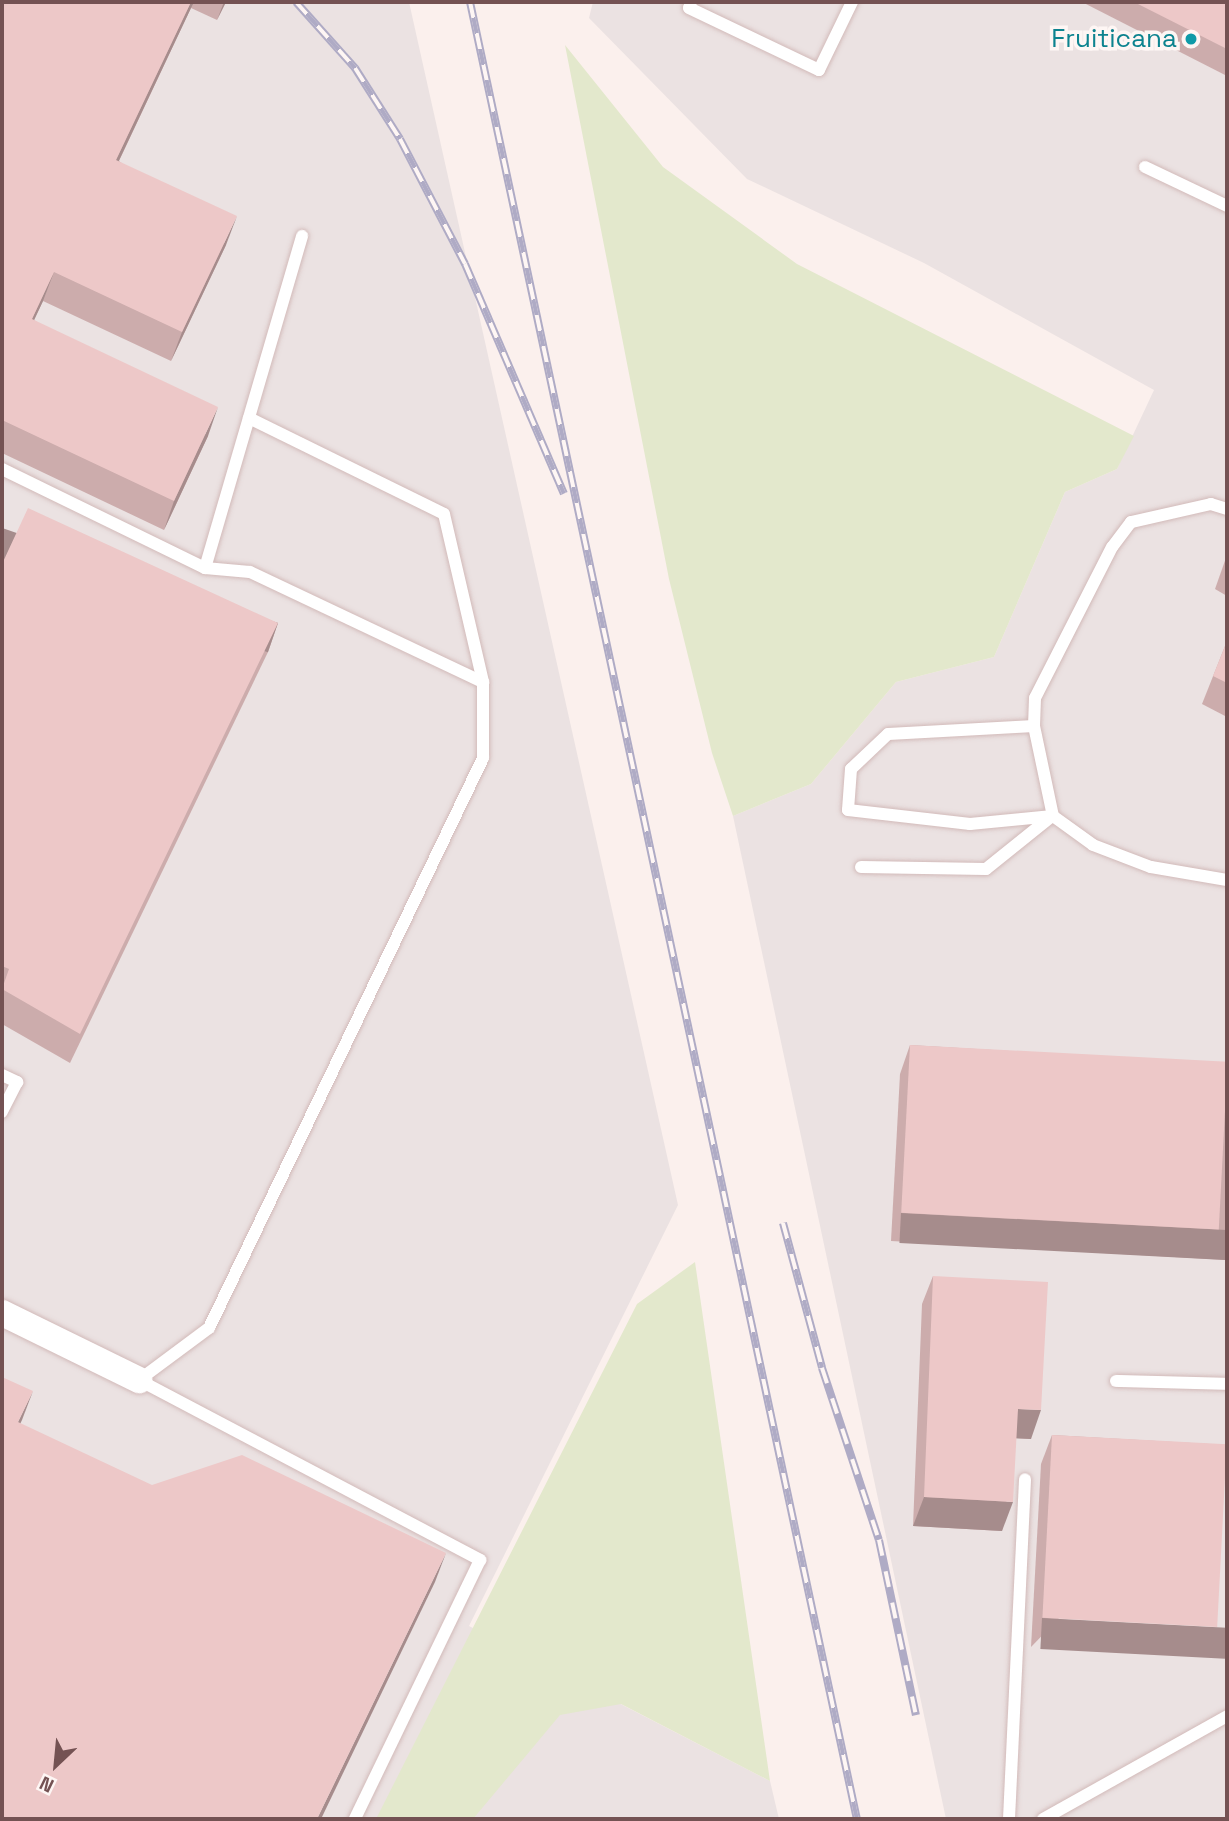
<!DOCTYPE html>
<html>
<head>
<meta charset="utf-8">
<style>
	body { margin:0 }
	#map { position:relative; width:1229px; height:1821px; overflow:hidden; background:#fbf0ed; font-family:"Space Grotesk",sans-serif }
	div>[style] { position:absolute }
	.industrial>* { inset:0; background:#ebe2e2 }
	.green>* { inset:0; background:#e3e8cc }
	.roads { filter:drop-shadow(0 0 2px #d2bab9) drop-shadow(0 0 2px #d2bab9) }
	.service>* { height:12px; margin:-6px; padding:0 6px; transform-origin:6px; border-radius:6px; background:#fff }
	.minor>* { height:26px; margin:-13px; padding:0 13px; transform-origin:13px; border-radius:13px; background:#fff }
	.rail>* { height:8px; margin-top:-4px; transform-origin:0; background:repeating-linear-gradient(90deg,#fef6f4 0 16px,#afabc5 0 32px); box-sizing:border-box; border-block:2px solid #afabc5 }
	.wall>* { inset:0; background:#ccacac }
	.shaded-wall>* { inset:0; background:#a68c8c; transform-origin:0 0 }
	.building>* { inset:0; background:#edc8c8; transform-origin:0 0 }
	.dots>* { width:19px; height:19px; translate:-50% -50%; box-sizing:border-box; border:4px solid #fef6f4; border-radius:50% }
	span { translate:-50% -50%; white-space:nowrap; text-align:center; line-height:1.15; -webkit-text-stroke:7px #fef6f4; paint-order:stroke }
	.culture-label { font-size:26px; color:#0d838f }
	.right { translate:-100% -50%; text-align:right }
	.frame { position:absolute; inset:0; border:4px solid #745253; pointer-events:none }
	.north { position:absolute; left:21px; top:1730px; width:70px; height:70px; -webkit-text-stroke:5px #fef6f4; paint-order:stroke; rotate:206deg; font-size:19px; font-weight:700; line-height:28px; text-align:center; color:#745253 }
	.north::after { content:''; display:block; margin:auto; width:24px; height:32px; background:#745253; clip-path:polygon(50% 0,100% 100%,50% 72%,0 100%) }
</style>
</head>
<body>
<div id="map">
	<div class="industrial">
		<div style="clip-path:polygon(2px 2px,409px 2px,678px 1205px,469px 1626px,770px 1781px,779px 1819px,2px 1819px)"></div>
		<div style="clip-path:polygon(593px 2px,1227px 2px,1227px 1819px,946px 1819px,733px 816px,811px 784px,896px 682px,994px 657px,1065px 492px,1117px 469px,1154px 390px,924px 263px,747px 179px,589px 18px)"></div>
	</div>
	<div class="green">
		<div style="clip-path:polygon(565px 45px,663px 167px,797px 264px,1134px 436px,1117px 469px,1065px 492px,994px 657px,896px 682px,811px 784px,733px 816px,712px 753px,669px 579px)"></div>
		<div style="clip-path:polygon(695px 1262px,770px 1781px,621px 1704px,560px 1715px,473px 1819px,376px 1819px,637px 1304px)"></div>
	</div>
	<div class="roads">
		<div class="service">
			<div style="left:691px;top:2px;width:6px;rotate:108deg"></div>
			<div style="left:689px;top:8px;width:144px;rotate:25.5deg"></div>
			<div style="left:819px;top:70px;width:76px;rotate:-64.1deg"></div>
			<div style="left:1145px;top:167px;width:91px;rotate:25.4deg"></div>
			<div style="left:249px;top:418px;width:217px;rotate:26.2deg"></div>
			<div style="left:444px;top:514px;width:172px;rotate:76.9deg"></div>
			<div style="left:483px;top:682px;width:76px;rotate:90deg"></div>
			<div style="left:483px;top:758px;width:632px;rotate:115.67deg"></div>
			<div style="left:209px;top:1328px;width:87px;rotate:143.4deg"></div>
			<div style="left:139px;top:1380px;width:386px;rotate:27.8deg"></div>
			<div style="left:480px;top:1560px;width:288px;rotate:115.8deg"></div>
			<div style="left:2px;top:469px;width:226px;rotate:26deg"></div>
			<div style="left:205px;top:568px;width:45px;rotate:5.1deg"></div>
			<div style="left:250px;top:572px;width:258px;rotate:25.3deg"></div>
			<div style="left:1227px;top:509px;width:17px;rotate:-163deg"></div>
			<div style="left:1211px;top:504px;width:82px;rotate:167.3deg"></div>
			<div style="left:1131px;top:522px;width:31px;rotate:127deg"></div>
			<div style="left:1112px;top:547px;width:169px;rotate:117deg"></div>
			<div style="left:1035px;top:698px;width:28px;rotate:92deg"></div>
			<div style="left:1034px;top:726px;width:92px;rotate:78.1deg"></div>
			<div style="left:1053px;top:816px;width:49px;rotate:35.9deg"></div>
			<div style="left:1093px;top:845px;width:62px;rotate:20.8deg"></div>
			<div style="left:1151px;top:867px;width:77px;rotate:9.7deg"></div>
			<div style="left:205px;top:568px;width:346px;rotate:-73.7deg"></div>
			<div style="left:1034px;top:726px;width:146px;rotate:176.9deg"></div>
			<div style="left:888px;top:734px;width:51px;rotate:136.6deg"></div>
			<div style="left:851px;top:769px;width:41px;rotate:94.2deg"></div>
			<div style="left:848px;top:810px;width:123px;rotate:6.5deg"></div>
			<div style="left:970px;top:824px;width:83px;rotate:-5.5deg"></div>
			<div style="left:861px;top:867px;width:125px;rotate:0.9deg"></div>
			<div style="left:986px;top:869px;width:85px;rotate:-38.8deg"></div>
			<div style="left:2px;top:1075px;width:17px;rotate:25deg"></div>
			<div style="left:17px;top:1082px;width:34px;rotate:117deg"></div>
			<div style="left:1116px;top:1381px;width:111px;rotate:1.5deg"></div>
			<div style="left:1009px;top:1819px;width:340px;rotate:-87.3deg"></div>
			<div style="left:1043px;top:1819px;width:211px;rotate:-29.2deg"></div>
		</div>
		<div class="minor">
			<div style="left:2px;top:1313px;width:153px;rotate:26.1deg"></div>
		</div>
	</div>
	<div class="rail">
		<div style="left:296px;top:2px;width:89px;rotate:48.2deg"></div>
		<div style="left:355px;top:68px;width:84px;rotate:57.6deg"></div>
		<div style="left:400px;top:139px;width:141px;rotate:62.5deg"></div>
		<div style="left:465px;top:264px;width:250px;rotate:66.7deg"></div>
		<div style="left:470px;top:2px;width:1858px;rotate:77.98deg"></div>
		<div style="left:783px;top:1223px;width:150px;rotate:74.9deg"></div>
		<div style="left:822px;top:1368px;width:181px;rotate:71.7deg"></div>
		<div style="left:879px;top:1540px;width:179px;rotate:78.1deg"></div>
	</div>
	<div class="wall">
		<div style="clip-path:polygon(2px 2px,226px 2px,217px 20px,191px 8px,119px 161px,226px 245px,171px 361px,43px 301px,34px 320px,208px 436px,164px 530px,2px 453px)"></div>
		<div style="clip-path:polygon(1082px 2px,1227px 2px,1227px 76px)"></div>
		<div style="clip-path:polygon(1227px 555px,1227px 596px,1215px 589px)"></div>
		<div style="clip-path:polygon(2px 564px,278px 623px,268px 652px,70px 1063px,2px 1024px)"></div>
		<div style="clip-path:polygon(1227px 641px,1227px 717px,1202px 704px)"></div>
		<div style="clip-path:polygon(910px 1045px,1227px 1064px,1227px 1260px,891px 1241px,900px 1074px)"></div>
		<div style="clip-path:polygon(933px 1276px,1031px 1439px,1016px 1438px,1002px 1531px,913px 1526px,922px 1304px)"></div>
		<div style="clip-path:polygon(1052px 1435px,1227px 1445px,1031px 1647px,1041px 1464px)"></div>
	</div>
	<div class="shaded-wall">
		<div style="clip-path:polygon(191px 2px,194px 2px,191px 8px,106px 188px,116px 160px)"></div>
		<div style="clip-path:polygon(224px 2px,226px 2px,217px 20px)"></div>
		<div style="clip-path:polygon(237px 216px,226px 245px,171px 361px,182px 332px)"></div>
		<div style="clip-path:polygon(54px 272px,43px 301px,21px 348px,32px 319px)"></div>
		<div style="clip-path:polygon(218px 407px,208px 436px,164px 530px,174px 501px)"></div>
		<div style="left:278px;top:623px;width:31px;height:456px;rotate:109deg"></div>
		<div style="left:901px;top:1213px;width:326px;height:30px;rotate:3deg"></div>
		<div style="clip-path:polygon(33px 1391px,22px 1420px,7px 1451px,18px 1422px)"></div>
		<div style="clip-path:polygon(1018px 1409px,1041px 1410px,1031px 1439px,1008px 1438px)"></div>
		<div style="clip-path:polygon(924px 1497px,1013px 1502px,1002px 1531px,913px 1526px)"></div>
		<div style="clip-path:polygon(446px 1553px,435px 1582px,321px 1819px,317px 1819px)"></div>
		<div style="left:1042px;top:1618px;width:185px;height:31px;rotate:3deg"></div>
	</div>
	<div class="building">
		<div style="clip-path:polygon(2px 2px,191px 2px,116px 160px,237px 216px,182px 332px,54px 272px,32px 319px,218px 407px,174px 501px,2px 420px)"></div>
		<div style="clip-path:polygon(1134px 2px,1227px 2px,1227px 49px)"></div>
		<div style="clip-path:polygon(28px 508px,278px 623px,80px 1034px,2px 989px,9px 969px,2px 966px,2px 564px)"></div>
		<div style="clip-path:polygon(1227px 641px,1227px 683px,1213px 676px)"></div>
		<div style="left:910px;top:1045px;width:318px;height:168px;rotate:3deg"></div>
		<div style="clip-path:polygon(933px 1276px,1048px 1282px,1041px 1410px,1018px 1409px,1013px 1502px,924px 1497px)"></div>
		<div style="clip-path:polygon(2px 1377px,33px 1391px,18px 1422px,152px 1485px,242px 1455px,446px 1553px,317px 1819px,2px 1819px)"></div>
		<div style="left:1052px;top:1435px;width:175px;height:183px;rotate:3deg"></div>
	</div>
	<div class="dots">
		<div style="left:1191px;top:39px;background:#0f9aa8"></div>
	</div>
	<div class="culture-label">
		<span class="right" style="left:1177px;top:39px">Fruiticana</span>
	</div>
	<div class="frame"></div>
	<div class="north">N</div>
</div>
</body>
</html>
